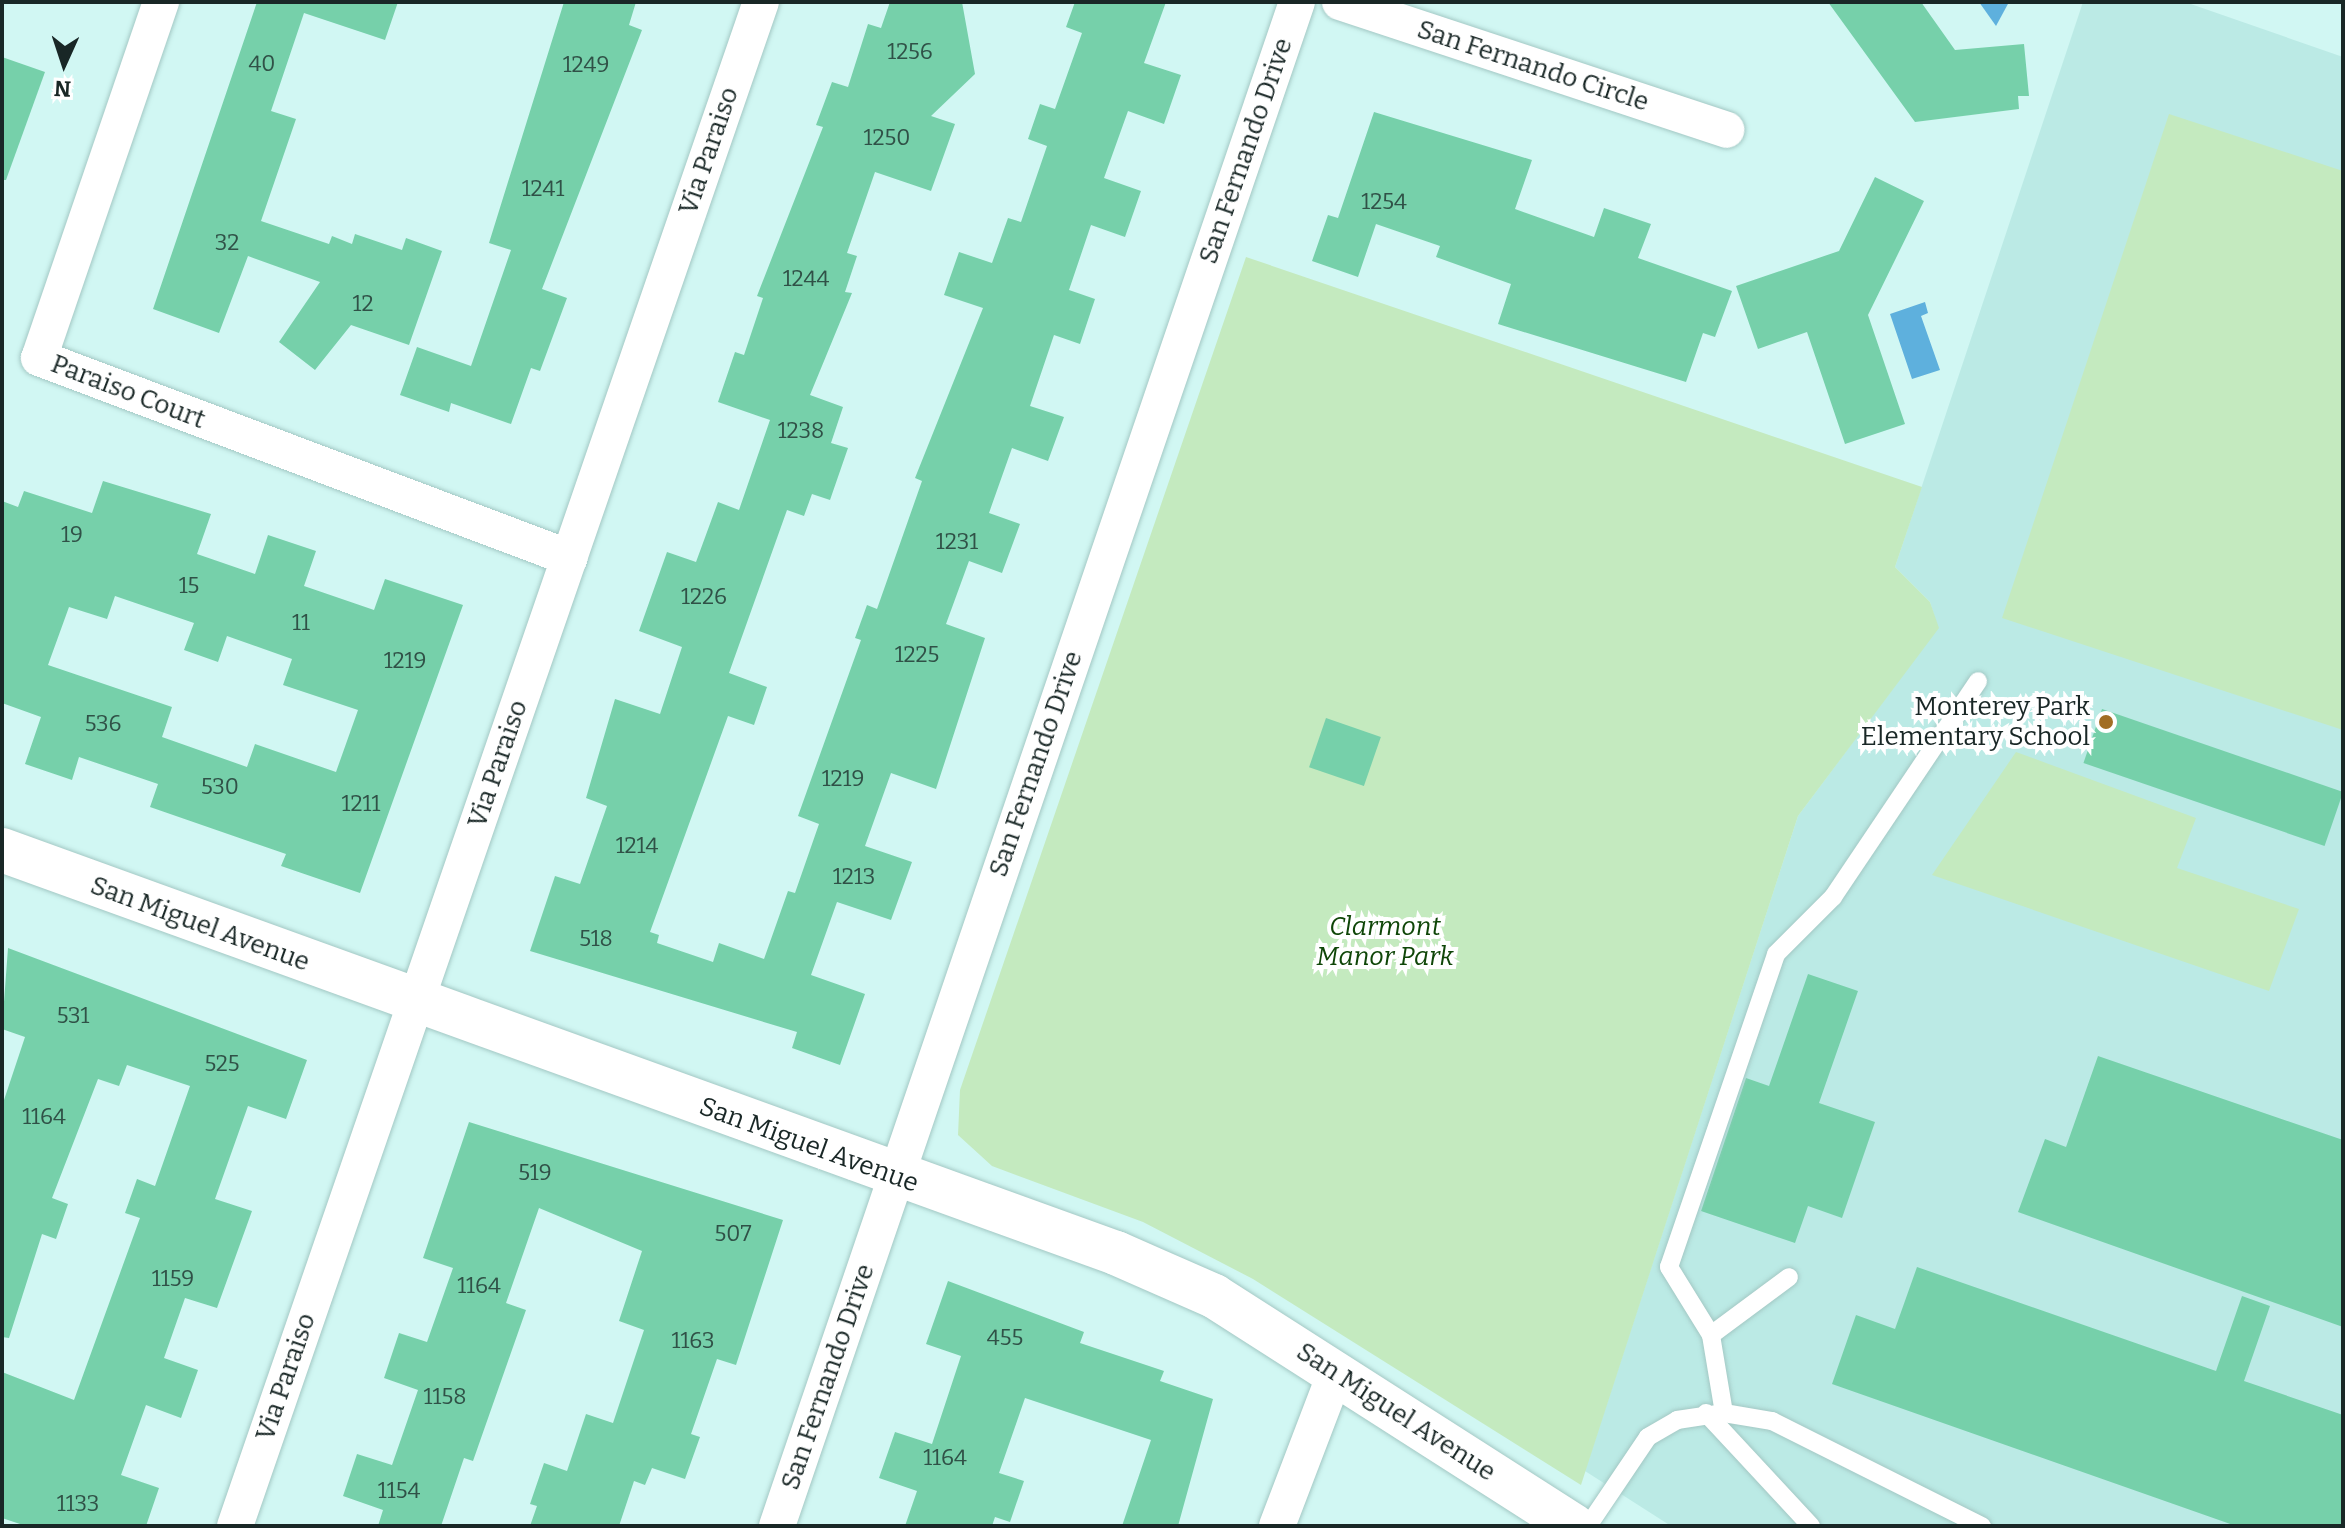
<!DOCTYPE html>
<html>
<head>
<meta charset="utf-8">
<style>
	body { margin:0 }
	#map { position:relative; width:2345px; height:1528px; overflow:hidden; background:#d1f7f3; font-family:Bitter,serif }
	div>[style] { position:absolute }
	.built>* { inset:0; background:#bbeae5 }
	.green>* { inset:0; background:#c4eabf }
	.water>* { inset:0; background:#5eb0dd }
	.building>* { inset:0; background:#76d0aa; transform-origin:0 0 }
	.roads { filter:drop-shadow(0 0 2px #a3c8c4) drop-shadow(0 0 2px #a3c8c4) }
	.service>* { height:18px; margin:-9px; padding:0 9px; transform-origin:9px; border-radius:9px; background:#fff }
	.minor>* { height:36px; margin:-18px; padding:0 18px; transform-origin:18px; border-radius:18px; background:#fff }
	.tertiary>* { height:44px; margin:-22px; padding:0 22px; transform-origin:22px; border-radius:22px; background:#fff }
	.dots>* { width:22px; height:22px; translate:-50% -50%; box-sizing:border-box; border:4px solid #fff; border-radius:50% }
	span { translate:-50% -50%; white-space:nowrap; text-align:center; line-height:1.15; -webkit-text-stroke:8px #fff; paint-order:stroke }
	.number-label { font-size:22px; color:#305147 }
	.number-label span { -webkit-text-stroke-width:0 }
	.street-label { font-size:26px; color:#192726 }
	.poi-label { font-size:26px; color:#192726 }
	.right { translate:-100% -50%; text-align:right }
	.park-label { font-size:26px; color:#0f4608; font-style:italic }
	.frame { position:absolute; inset:0; border:4px solid #192726; pointer-events:none }
	.north { position:absolute; left:24px; top:24px; width:80px; height:80px; -webkit-text-stroke:6px #fff; paint-order:stroke; rotate:183deg; font-size:22px; font-weight:700; line-height:32px; text-align:center; color:#192726 }
	.north::after { content:''; display:block; margin:auto; width:28px; height:36px; background:#192726; clip-path:polygon(50% 0,100% 100%,50% 72%,0 100%) }
</style>
</head>
<body>
<div id="map">
	<div class="built">
		<div style="clip-path:polygon(2083px 2px,2185px 2px,2343px 57px,2343px 1526px,1671px 1526px,1585px 1471px,1798px 816px,1938px 628px,1930px 602px,1895px 567px)"></div>
	</div>
	<div class="green">
		<div style="clip-path:polygon(2169px 114px,2343px 171px,2343px 730px,2002px 618px)"></div>
		<div style="clip-path:polygon(1246px 257px,1922px 487px,1895px 567px,1930px 602px,1939px 628px,1798px 816px,1581px 1485px,1253px 1279px,1143px 1222px,992px 1166px,958px 1135px,960px 1090px)"></div>
		<div style="clip-path:polygon(2016px 752px,2196px 818px,2177px 868px,2299px 909px,2269px 991px,1932px 875px)"></div>
	</div>
	<div class="water">
		<div style="clip-path:polygon(1979px 2px,2009px 2px,1996px 26px)"></div>
		<div style="clip-path:polygon(1925px 302px,1928px 313px,1921px 316px,1940px 370px,1912px 379px,1890px 314px)"></div>
	</div>
	<div class="building">
		<div style="clip-path:polygon(257px 2px,398px 2px,385px 40px,304px 13px,271px 111px,296px 119px,261px 221px,329px 244px,332px 236px,352px 244px,355px 234px,402px 250px,406px 238px,442px 251px,409px 345px,351px 325px,315px 370px,279px 342px,320px 282px,248px 256px,219px 333px,153px 309px)"></div>
		<div style="clip-path:polygon(564px 2px,636px 2px,629px 25px,642px 30px,542px 289px,567px 298px,540px 371px,531px 368px,511px 424px,451px 403px,449px 412px,400px 395px,417px 347px,471px 366px,511px 250px,489px 243px)"></div>
		<div style="clip-path:polygon(890px 2px,962px 2px,975px 74px,931px 116px,955px 124px,931px 191px,875px 172px,847px 253px,857px 256px,845px 292px,852px 293px,810px 395px,843px 407px,831px 443px,848px 448px,830px 500px,812px 494px,804px 516px,787px 510px,729px 673px,767px 687px,754px 725px,728px 716px,650px 932px,659px 935px,657px 943px,713px 962px,719px 943px,764px 959px,788px 891px,795px 893px,819px 824px,798px 816px,861px 640px,855px 638px,867px 605px,877px 609px,922px 481px,915px 478px,983px 308px,944px 295px,959px 252px,992px 263px,1008px 218px,1021px 222px,1047px 146px,1028px 139px,1040px 104px,1055px 109px,1082px 33px,1066px 27px,1075px 2px,1166px 2px,1144px 63px,1181px 75px,1164px 124px,1128px 111px,1104px 178px,1141px 191px,1125px 237px,1091px 225px,1069px 290px,1095px 299px,1080px 344px,1054px 335px,1030px 406px,1064px 417px,1048px 461px,1012px 448px,989px 513px,1020px 524px,1002px 573px,969px 561px,946px 624px,985px 638px,936px 789px,891px 773px,865px 846px,912px 862px,891px 920px,837px 902px,811px 975px,865px 994px,840px 1065px,792px 1048px,797px 1032px,530px 951px,555px 876px,580px 884px,607px 806px,586px 798px,615px 699px,660px 714px,682px 647px,639px 631px,667px 552px,696px 562px,718px 502px,739px 510px,770px 420px,718px 402px,735px 352px,744px 355px,763px 298px,757px 296px,823px 127px,816px 125px,832px 82px,848px 87px,868px 24px,881px 28px)"></div>
		<div style="clip-path:polygon(1828px 2px,1921px 2px,1955px 50px,2024px 44px,2029px 96px,2018px 96px,2019px 109px,1915px 122px)"></div>
		<div style="clip-path:polygon(2px 57px,45px 72px,6px 180px,2px 180px)"></div>
		<div style="clip-path:polygon(1374px 112px,1532px 160px,1515px 209px,1594px 237px,1604px 208px,1651px 224px,1638px 258px,1732px 291px,1715px 337px,1703px 333px,1686px 382px,1498px 324px,1511px 284px,1436px 257px,1440px 246px,1376px 224px,1358px 277px,1312px 261px,1328px 215px,1338px 218px)"></div>
		<div style="clip-path:polygon(1875px 177px,1924px 201px,1868px 315px,1905px 424px,1845px 444px,1807px 332px,1758px 349px,1736px 286px,1839px 251px)"></div>
		<div style="clip-path:polygon(evenodd,103px 481px,211px 514px,197px 554px,255px 574px,268px 535px,316px 551px,304px 586px,374px 610px,385px 579px,463px 605px,360px 893px,281px 866px,286px 854px,150px 807px,158px 784px,79px 757px,72px 780px,25px 764px,41px 717px,2px 703px,2px 501px,18px 507px,24px 491px,92px 513px,103px 481px,115px 596px,194px 623px,184px 650px,218px 662px,227px 636px,292px 659px,283px 685px,358px 710px,336px 772px,255px 744px,247px 767px,162px 737px,172px 707px,48px 665px,69px 607px,107px 619px,115px 596px)"></div>
		<div style="left:2102px;top:709px;width:255px;height:57px;rotate:19deg"></div>
		<div style="left:1326px;top:718px;width:58px;height:52px;rotate:19deg"></div>
		<div style="clip-path:polygon(8px 948px,307px 1060px,286px 1119px,248px 1106px,215px 1199px,252px 1211px,217px 1308px,185px 1298px,164px 1358px,198px 1370px,181px 1418px,146px 1405px,121px 1475px,159px 1488px,146px 1526px,26px 1526px,2px 1518px,2px 1372px,74px 1400px,140px 1218px,125px 1213px,137px 1179px,155px 1186px,190px 1086px,127px 1065px,119px 1086px,98px 1079px,52px 1198px,68px 1204px,56px 1239px,42px 1234px,9px 1338px,2px 1337px,2px 1106px,25px 1037px,2px 1029px)"></div>
		<div style="clip-path:polygon(1808px 974px,1858px 991px,1819px 1103px,1875px 1122px,1842px 1218px,1808px 1206px,1795px 1243px,1701px 1211px,1746px 1078px,1769px 1086px)"></div>
		<div style="clip-path:polygon(2098px 1056px,2343px 1140px,2343px 1327px,2018px 1212px,2045px 1139px,2066px 1147px)"></div>
		<div style="clip-path:polygon(469px 1122px,783px 1220px,736px 1365px,717px 1359px,691px 1434px,700px 1437px,685px 1479px,652px 1468px,645px 1485px,634px 1481px,619px 1526px,530px 1526px,537px 1506px,530px 1504px,544px 1463px,567px 1471px,586px 1414px,613px 1423px,644px 1330px,619px 1321px,642px 1251px,539px 1208px,506px 1303px,526px 1310px,473px 1461px,464px 1458px,441px 1526px,378px 1526px,383px 1510px,343px 1496px,357px 1454px,392px 1465px,418px 1390px,384px 1378px,399px 1333px,427px 1342px,453px 1268px,423px 1258px)"></div>
		<div style="clip-path:polygon(1917px 1267px,2216px 1371px,2242px 1296px,2270px 1306px,2244px 1381px,2343px 1415px,2343px 1526px,2236px 1526px,1832px 1384px,1856px 1315px,1895px 1329px)"></div>
		<div style="clip-path:polygon(948px 1281px,1084px 1332px,1080px 1343px,1164px 1371px,1160px 1381px,1213px 1399px,1178px 1526px,1122px 1526px,1151px 1440px,1025px 1398px,999px 1473px,1024px 1481px,1010px 1522px,995px 1517px,992px 1526px,905px 1526px,917px 1491px,879px 1478px,895px 1432px,932px 1444px,961px 1356px,926px 1344px)"></div>
	</div>
	<div class="roads">
		<div class="service">
			<div style="left:1711px;top:1335px;width:97px;rotate:-36.6deg"></div>
			<div style="left:1706px;top:1413px;width:154px;rotate:47.1deg"></div>
			<div style="left:1724px;top:1413px;width:79px;rotate:-99.5deg"></div>
			<div style="left:1711px;top:1335px;width:80px;rotate:-121.7deg"></div>
			<div style="left:1669px;top:1267px;width:331px;rotate:-71.1deg"></div>
			<div style="left:1776px;top:954px;width:81px;rotate:-45deg"></div>
			<div style="left:1833px;top:897px;width:260px;rotate:-56.1deg"></div>
			<div style="left:1588px;top:1526px;width:107px;rotate:-56deg"></div>
			<div style="left:1648px;top:1437px;width:34px;rotate:-30deg"></div>
			<div style="left:1677px;top:1420px;width:48px;rotate:-8.5deg"></div>
			<div style="left:1724px;top:1413px;width:49px;rotate:9.5deg"></div>
			<div style="left:1772px;top:1421px;width:235px;rotate:26.6deg"></div>
		</div>
		<div class="minor">
			<div style="left:161px;top:2px;width:376px;rotate:108.9deg"></div>
			<div style="left:39px;top:358px;width:567px;rotate:20.64deg"></div>
			<div style="left:1340px;top:2px;width:407px;rotate:18.3deg"></div>
			<div style="left:235px;top:1526px;width:1612px;rotate:-70.96deg"></div>
			<div style="left:777px;top:1526px;width:1610px;rotate:-71.16deg"></div>
			<div style="left:1277px;top:1526px;width:163px;rotate:-69.1deg"></div>
		</div>
		<div class="tertiary">
			<div style="left:2px;top:850px;width:1185px;rotate:19.89deg"></div>
			<div style="left:1116px;top:1253px;width:107px;rotate:23.7deg"></div>
			<div style="left:1214px;top:1296px;width:427px;rotate:32.6deg"></div>
		</div>
	</div>
	<div class="dots">
		<div style="left:2106px;top:722px;background:#a16e24"></div>
	</div>
	<div class="number-label">
		<span style="left:910px;top:52px">1256</span>
		<span style="left:262px;top:64px">40</span>
		<span style="left:586px;top:65px">1249</span>
		<span style="left:887px;top:138px">1250</span>
		<span style="left:543px;top:189px">1241</span>
		<span style="left:1384px;top:202px">1254</span>
		<span style="left:227px;top:243px">32</span>
		<span style="left:806px;top:279px">1244</span>
		<span style="left:363px;top:304px">12</span>
		<span style="left:801px;top:431px">1238</span>
		<span style="left:72px;top:535px">19</span>
		<span style="left:957px;top:542px">1231</span>
		<span style="left:189px;top:586px">15</span>
		<span style="left:704px;top:597px">1226</span>
		<span style="left:301px;top:623px">11</span>
		<span style="left:917px;top:655px">1225</span>
		<span style="left:405px;top:661px">1219</span>
		<span style="left:103px;top:724px">536</span>
		<span style="left:843px;top:779px">1219</span>
		<span style="left:220px;top:787px">530</span>
		<span style="left:361px;top:804px">1211</span>
		<span style="left:637px;top:846px">1214</span>
		<span style="left:854px;top:877px">1213</span>
		<span style="left:596px;top:939px">518</span>
		<span style="left:73px;top:1016px">531</span>
		<span style="left:222px;top:1064px">525</span>
		<span style="left:44px;top:1117px">1164</span>
		<span style="left:535px;top:1173px">519</span>
		<span style="left:733px;top:1234px">507</span>
		<span style="left:173px;top:1279px">1159</span>
		<span style="left:479px;top:1286px">1164</span>
		<span style="left:1005px;top:1338px">455</span>
		<span style="left:693px;top:1341px">1163</span>
		<span style="left:445px;top:1397px">1158</span>
		<span style="left:945px;top:1458px">1164</span>
		<span style="left:399px;top:1491px">1154</span>
		<span style="left:78px;top:1504px">1133</span>
	</div>
	<div class="street-label">
		<span style="left:1533px;top:66px;rotate:18deg">San Fernando Circle</span>
		<span style="left:709px;top:151px;rotate:-71deg">Via Paraiso</span>
		<span style="left:1246px;top:151px;rotate:-71deg">San Fernando Drive</span>
		<span style="left:128px;top:392px;rotate:21deg">Paraiso Court</span>
		<span style="left:498px;top:764px;rotate:-71deg">Via Paraiso</span>
		<span style="left:1036px;top:764px;rotate:-71deg">San Fernando Drive</span>
		<span style="left:200px;top:924px;rotate:20deg">San Miguel Avenue</span>
		<span style="left:809px;top:1145px;rotate:20deg">San Miguel Avenue</span>
		<span style="left:286px;top:1377px;rotate:-71deg">Via Paraiso</span>
		<span style="left:828px;top:1377px;rotate:-71deg">San Fernando Drive</span>
		<span style="left:1396px;top:1412px;rotate:33deg">San Miguel Avenue</span>
	</div>
	<div class="poi-label">
		<span class="right" style="left:2090px;top:722px">Monterey Park<br>Elementary School</span>
	</div>
	<div class="park-label">
		<span style="left:1385px;top:942px">Clarmont<br>Manor Park</span>
	</div>
	<div class="frame"></div>
	<div class="north">N</div>
</div>
</body>
</html>
